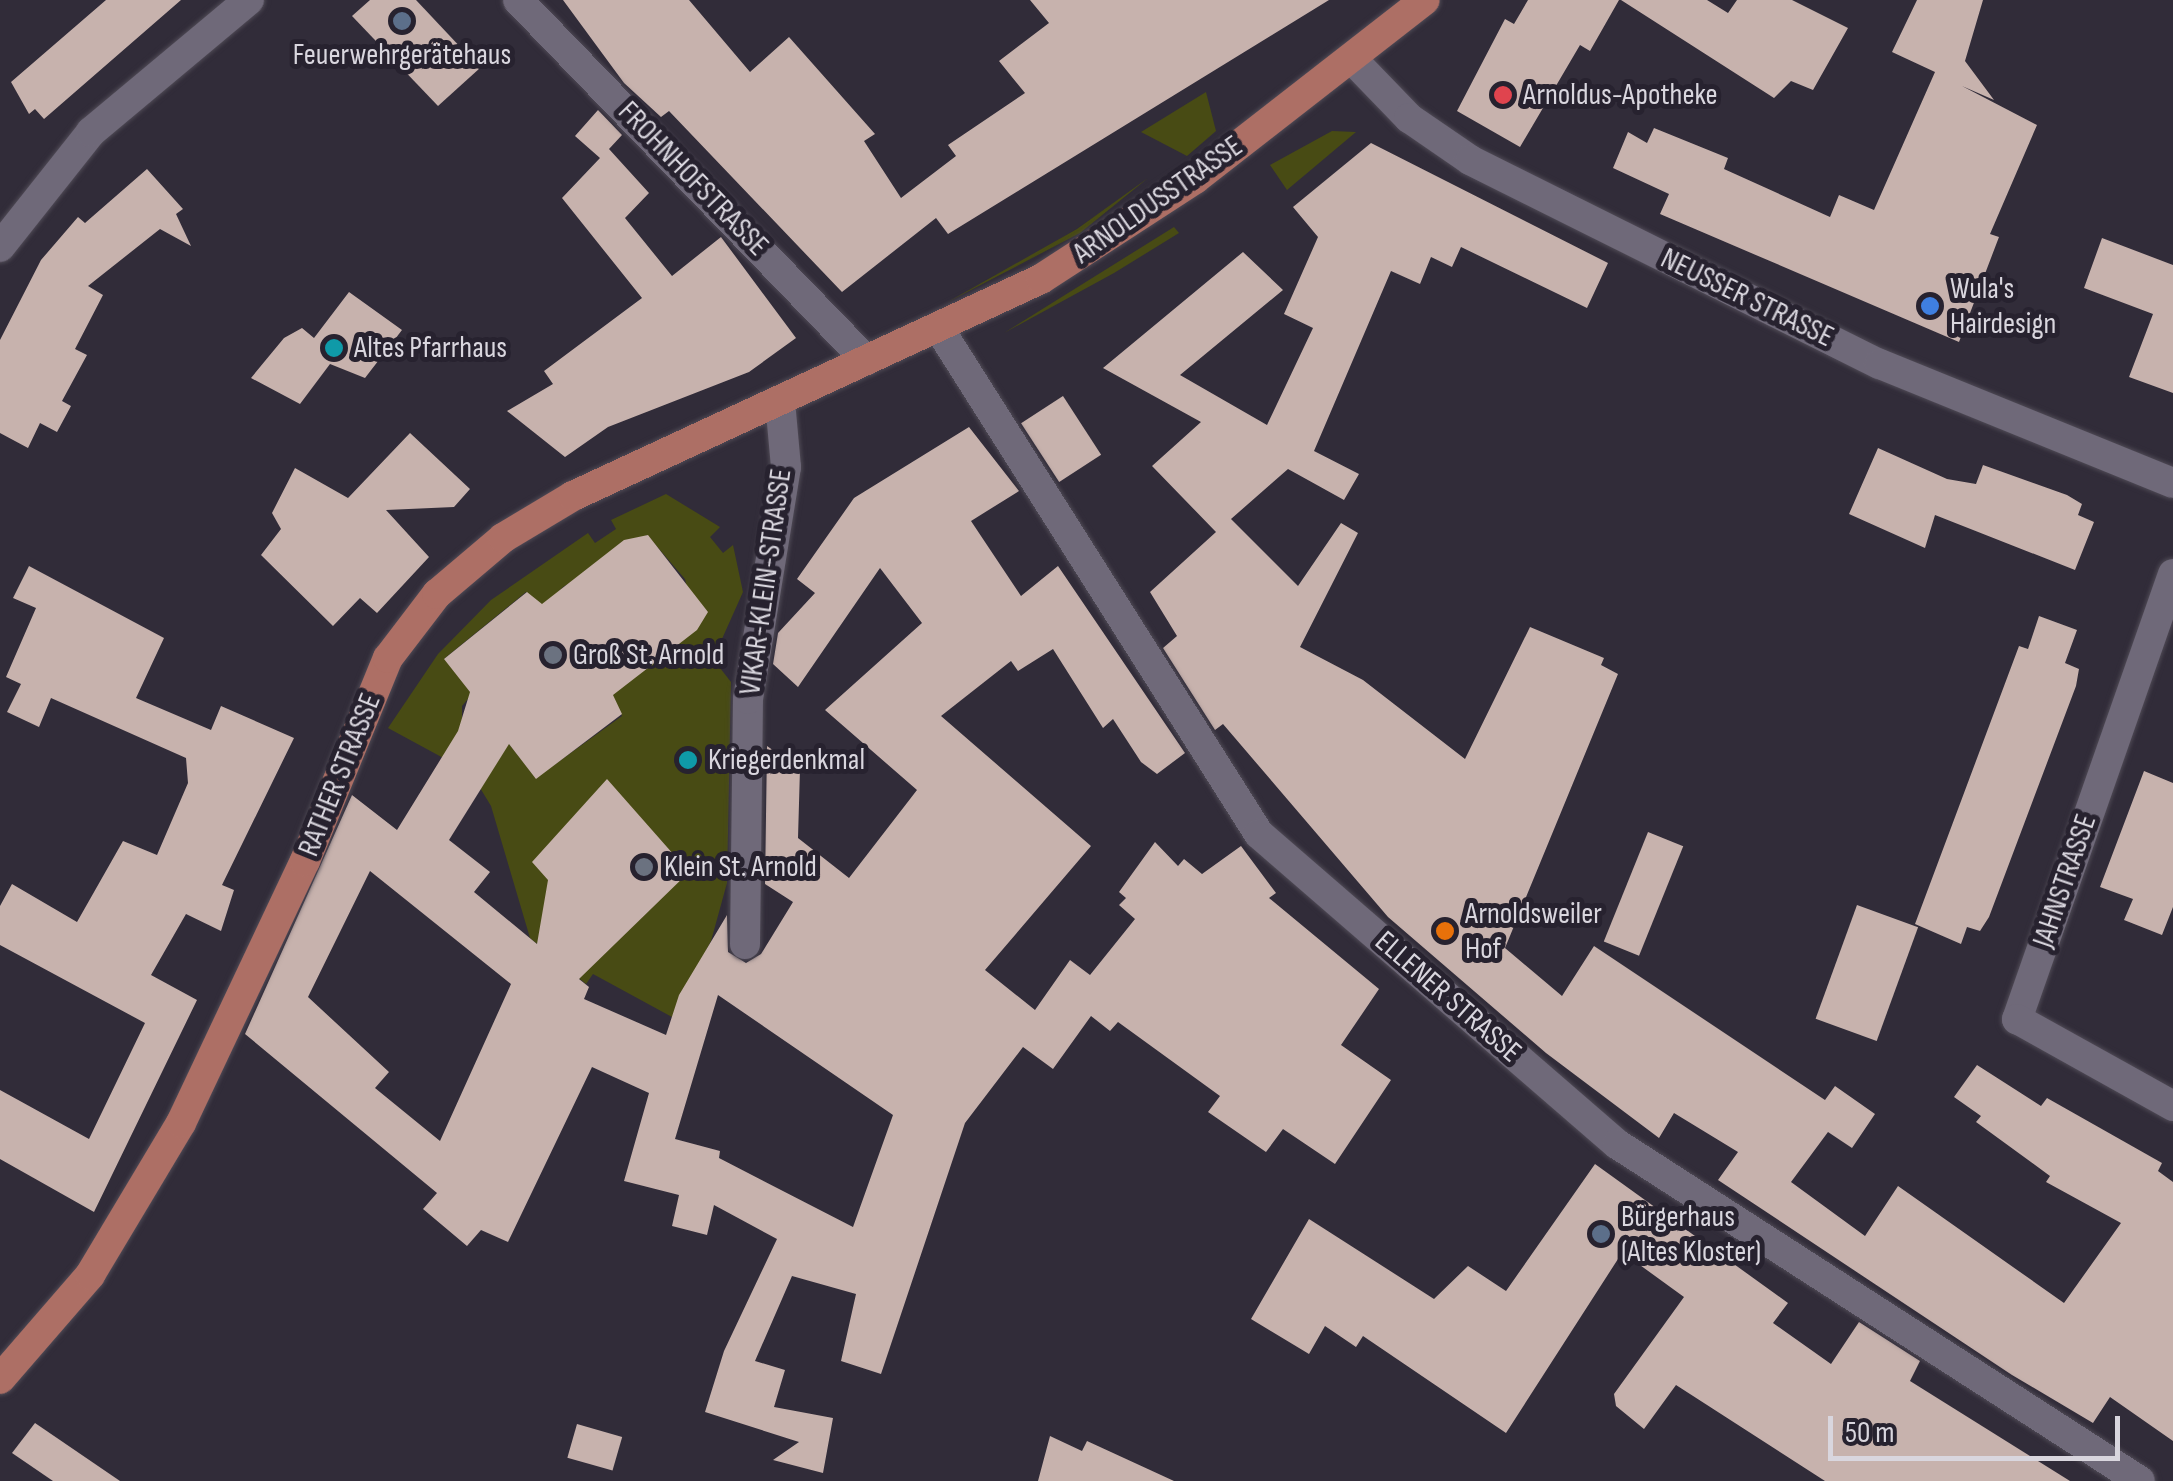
<!DOCTYPE html>
<html>
<head>
<meta charset="utf-8">
<style>
	body { margin:0 }
	#map { position:relative; width:2173px; height:1481px; overflow:hidden; background:#312c39; font-family:"Sofia Sans Condensed",sans-serif }
	div>[style] { position:absolute }
	.green>* { inset:0; background:#484b14 }
	.building>* { inset:0; background:#c7b2ad; transform-origin:0 0 }
	.roads { filter:drop-shadow(0 0 2px #4f4a55) drop-shadow(0 0 2px #4f4a55) }
	.minor>* { height:30px; margin:-15px; padding:0 15px; transform-origin:15px; border-radius:15px; background:#6f6979 }
	.major>* { height:30px; margin:-15px; padding:0 15px; transform-origin:15px; border-radius:15px; background:#ad6f65 }
	.dots>* { width:28px; height:28px; translate:-50% -50%; box-sizing:border-box; border:5px solid #27222f; border-radius:50% }
	span { translate:-50% -50%; white-space:nowrap; text-align:center; line-height:1.15; -webkit-text-stroke:10px #27222f; paint-order:stroke }
	.poi-label { font-size:30px; color:#d9d6de }
	.left { translate:0 -50%; text-align:left }
	.street-label { font-size:30px; color:#d9d6de }
	.scale { position:absolute; left:1828px; top:1416px; width:292px; height:45px; box-sizing:border-box; border:5px solid #d9d6de; border-top:0; padding-left:12px; font-size:30px; line-height:35px; white-space:nowrap; color:#d9d6de; -webkit-text-stroke:8px #27222f; paint-order:stroke }
</style>
</head>
<body>
<div id="map">
	<div class="green">
		<div style="clip-path:polygon(1206px 92px,1216px 131px,1187px 156px,1141px 132px)"></div>
		<div style="clip-path:polygon(1332px 131px,1356px 132px,1287px 190px,1270px 165px)"></div>
		<div style="clip-path:polygon(1148px 178px,1080px 233px,946px 303px,1077px 229px)"></div>
		<div style="clip-path:polygon(1174px 227px,1179px 233px,1114px 273px,1004px 333px)"></div>
		<div style="clip-path:polygon(evenodd,666px 494px,720px 527px,710px 537px,723px 553px,733px 545px,743px 592px,713px 659px,731px 682px,727px 883px,711px 941px,672px 1017px,593px 974px,586px 984px,530px 938px,491px 806px,471px 773px,388px 728px,438px 654px,491px 600px,588px 533px,595px 543px,616px 529px,611px 520px,666px 494px,647px 535px,685px 579px,696px 630px,610px 691px,622px 716px,536px 778px,506px 740px,462px 732px,462px 706px,472px 694px,445px 658px,526px 592px,545px 607px,563px 587px,647px 535px)"></div>
	</div>
	<div class="building">
		<div style="clip-path:polygon(106px 0,181px 0,44px 119px,35px 109px,29px 114px,11px 82px)"></div>
		<div style="clip-path:polygon(370px 0,416px 0,480px 68px,438px 106px,352px 16px)"></div>
		<div style="clip-path:polygon(563px 0,689px 0,750px 72px,789px 37px,875px 134px,864px 141px,901px 198px,956px 156px,948px 145px,1025px 93px,999px 61px,1049px 23px,1030px 0,1329px 0,948px 234px,936px 218px,842px 292px,669px 111px,661px 117px,624px 83px)"></div>
		<div style="clip-path:polygon(1528px 0,1619px 0,1590px 51px,1580px 45px,1520px 147px,1457px 111px,1505px 19px,1514px 24px)"></div>
		<div style="clip-path:polygon(1621px 0,1707px 0,1728px 13px,1737px 0,1792px 0,1848px 28px,1813px 90px,1791px 81px,1774px 98px)"></div>
		<div style="clip-path:polygon(1917px 0,1983px 0,1965px 61px,1994px 100px,1962px 86px,2037px 125px,1990px 234px,1999px 237px,1959px 342px,1660px 214px,1669px 194px,1613px 168px,1628px 132px,1647px 143px,1654px 128px,1728px 158px,1724px 169px,1830px 217px,1839px 195px,1874px 210px,1935px 72px,1892px 52px)"></div>
		<div style="clip-path:polygon(598px 110px,622px 135px,609px 149px,649px 193px,625px 218px,672px 276px,721px 237px,796px 338px,749px 372px,608px 427px,565px 457px,507px 411px,553px 384px,544px 371px,642px 298px,562px 198px,600px 158px,575px 136px)"></div>
		<div style="clip-path:polygon(1371px 143px,1608px 263px,1587px 308px,1461px 247px,1452px 267px,1431px 257px,1420px 284px,1391px 271px,1314px 451px,1359px 474px,1344px 500px,1288px 469px,1231px 519px,1298px 586px,1341px 523px,1358px 533px,1300px 647px,1363px 680px,1465px 759px,1530px 627px,1604px 658px,1601px 665px,1618px 674px,1505px 948px,1562px 996px,1594px 946px,1825px 1100px,1835px 1086px,1875px 1114px,1852px 1148px,1828px 1132px,1791px 1182px,1865px 1236px,1898px 1186px,2064px 1303px,2121px 1223px,2046px 1182px,2050px 1176px,1976px 1122px,1981px 1116px,1954px 1097px,1977px 1065px,2041px 1106px,2047px 1098px,2162px 1163px,2158px 1171px,2173px 1182px,2173px 1441px,2110px 1397px,2093px 1423px,2012px 1375px,1718px 1180px,1738px 1152px,1674px 1113px,1659px 1138px,1546px 1053px,1388px 917px,1223px 724px,1215px 730px,1163px 648px,1177px 636px,1150px 592px,1216px 532px,1152px 466px,1201px 422px,1103px 368px,1243px 252px,1283px 290px,1180px 375px,1267px 425px,1313px 328px,1284px 314px,1318px 237px,1293px 207px)"></div>
		<div style="clip-path:polygon(147px 169px,183px 209px,176px 214px,191px 246px,160px 229px,88px 286px,103px 295px,75px 349px,87px 355px,62px 401px,71px 406px,57px 432px,40px 423px,28px 448px,0 433px,0 340px,41px 260px,78px 217px,85px 223px)"></div>
		<div style="clip-path:polygon(2102px 238px,2173px 265px,2173px 393px,2129px 377px,2153px 314px,2084px 288px)"></div>
		<div style="clip-path:polygon(349px 292px,402px 330px,365px 378px,330px 364px,300px 404px,251px 378px,284px 338px,302px 328px,314px 338px)"></div>
		<div style="left:1063px;top:396px;width:70px;height:50px;rotate:57deg"></div>
		<div style="clip-path:polygon(evenodd,969px 427px,1019px 491px,971px 521px,1021px 596px,1058px 566px,1185px 753px,1157px 774px,1141px 762px,1113px 719px,1103px 728px,1053px 649px,1018px 671px,1011px 661px,941px 716px,1091px 846px,985px 970px,1035px 1010px,1070px 960px,1090px 975px,1135px 919px,1119px 905px,1126px 898px,1119px 892px,1155px 842px,1178px 866px,1184px 859px,1202px 874px,1241px 846px,1276px 893px,1269px 898px,1379px 989px,1341px 1045px,1391px 1080px,1335px 1164px,1283px 1129px,1266px 1152px,1208px 1112px,1220px 1096px,1118px 1022px,1110px 1031px,1091px 1016px,1053px 1069px,1023px 1047px,965px 1123px,881px 1374px,841px 1361px,856px 1294px,792px 1276px,755px 1361px,785px 1370px,774px 1407px,833px 1418px,823px 1473px,773px 1460px,799px 1442px,705px 1412px,724px 1351px,777px 1239px,714px 1205px,707px 1235px,672px 1226px,679px 1195px,624px 1181px,649px 1093px,592px 1067px,508px 1242px,481px 1230px,467px 1246px,423px 1209px,437px 1193px,245px 1034px,352px 795px,397px 830px,458px 731px,470px 692px,444px 659px,527px 592px,542px 604px,624px 540px,648px 535px,708px 612px,697px 630px,613px 695px,622px 714px,536px 779px,509px 744px,449px 840px,490px 872px,474px 892px,537px 944px,548px 880px,532px 862px,607px 779px,689px 872px,579px 979px,589px 987px,584px 999px,666px 1035px,679px 995px,727px 915px,728px 952px,746px 963px,761px 954px,793px 902px,765px 884px,767px 746px,800px 769px,798px 838px,849px 878px,917px 790px,825px 710px,922px 623px,880px 568px,798px 687px,773px 664px,778px 633px,815px 593px,797px 579px,854px 498px,969px 427px,370px 871px,511px 984px,440px 1141px,375px 1088px,389px 1072px,308px 997px,370px 871px,969px 427px,718px 995px,893px 1115px,853px 1227px,719px 1158px,720px 1151px,675px 1139px,718px 995px)"></div>
		<div style="clip-path:polygon(410px 433px,470px 489px,454px 507px,386px 510px,429px 557px,377px 613px,360px 598px,333px 626px,261px 555px,281px 529px,272px 513px,295px 468px,348px 498px)"></div>
		<div style="clip-path:polygon(1878px 448px,1947px 479px,1976px 484px,1983px 465px,2067px 495px,2082px 504px,2078px 515px,2094px 522px,2075px 570px,1935px 515px,1925px 548px,1849px 514px)"></div>
		<div style="clip-path:polygon(29px 566px,164px 638px,136px 698px,211px 730px,221px 706px,294px 738px,222px 885px,234px 890px,221px 931px,186px 914px,151px 975px,197px 1000px,94px 1212px,0 1159px,0 1090px,89px 1139px,145px 1023px,0 945px,0 906px,12px 884px,77px 922px,123px 841px,157px 855px,188px 783px,186px 758px,51px 698px,39px 727px,7px 712px,21px 684px,6px 677px,36px 608px,13px 598px)"></div>
		<div style="clip-path:polygon(2039px 616px,2077px 630px,2065px 663px,2079px 669px,2076px 686px,1989px 917px,1980px 931px,1967px 927px,1961px 944px,1915px 924px,2019px 646px,2028px 649px)"></div>
		<div style="clip-path:polygon(2144px 771px,2173px 783px,2173px 907px,2162px 935px,2124px 920px,2133px 899px,2100px 887px)"></div>
		<div style="left:1648px;top:832px;width:38px;height:118px;rotate:22deg"></div>
		<div style="left:1857px;top:905px;width:65px;height:121px;rotate:20deg"></div>
		<div style="clip-path:polygon(1595px 1164px,1788px 1303px,1773px 1323px,1831px 1364px,1859px 1322px,1920px 1361px,1910px 1381px,2070px 1481px,1825px 1481px,1676px 1385px,1644px 1429px,1616px 1406px,1614px 1394px,1684px 1297px,1633px 1260px,1629px 1267px,1618px 1259px,1506px 1433px,1363px 1336px,1356px 1347px,1325px 1326px,1309px 1354px,1251px 1319px,1309px 1219px,1434px 1299px,1468px 1266px,1506px 1291px)"></div>
		<div style="clip-path:polygon(35px 1423px,120px 1481px,53px 1481px,12px 1453px)"></div>
		<div style="left:577px;top:1424px;width:47px;height:35px;rotate:16deg"></div>
		<div style="clip-path:polygon(1050px 1436px,1082px 1451px,1087px 1441px,1174px 1481px,1038px 1481px)"></div>
	</div>
	<div class="roads">
		<div class="minor">
			<div style="left:518px;top:0;width:501px;rotate:45.97deg"></div>
			<div style="left:1353px;top:60px;width:81px;rotate:46deg"></div>
			<div style="left:1409px;top:118px;width:74px;rotate:34.5deg"></div>
			<div style="left:1470px;top:160px;width:458px;rotate:26.5deg"></div>
			<div style="left:1880px;top:364px;width:316px;rotate:22.1deg"></div>
			<div style="left:0;top:247px;width:147px;rotate:-51.6deg"></div>
			<div style="left:91px;top:132px;width:206px;rotate:-39.9deg"></div>
			<div style="left:940px;top:330px;width:596px;rotate:57.67deg"></div>
			<div style="left:1259px;top:834px;width:474px;rotate:40.9deg"></div>
			<div style="left:1617px;top:1144px;width:622px;rotate:32.8deg"></div>
			<div style="left:2173px;top:574px;width:472px;rotate:109.3deg"></div>
			<div style="left:2017px;top:1019px;width:179px;rotate:29.1deg"></div>
			<div style="left:745px;top:944px;width:245px;rotate:-89.3deg"></div>
			<div style="left:748px;top:699px;width:235px;rotate:-80.7deg"></div>
			<div style="left:786px;top:467px;width:66px;rotate:-95.2deg"></div>
		</div>
		<div class="major">
			<div style="left:0;top:1379px;width:138px;rotate:-49.1deg"></div>
			<div style="left:90px;top:1275px;width:177px;rotate:-59.1deg"></div>
			<div style="left:181px;top:1123px;width:290px;rotate:-64.7deg"></div>
			<div style="left:305px;top:861px;width:219px;rotate:-67.8deg"></div>
			<div style="left:388px;top:658px;width:81px;rotate:-52.6deg"></div>
			<div style="left:437px;top:594px;width:87px;rotate:-40.3deg"></div>
			<div style="left:503px;top:538px;width:82px;rotate:-31deg"></div>
			<div style="left:573px;top:496px;width:516px;rotate:-24.88deg"></div>
			<div style="left:1041px;top:279px;width:184px;rotate:-33deg"></div>
			<div style="left:1195px;top:179px;width:291px;rotate:-37.9deg"></div>
		</div>
	</div>
	<div class="dots">
		<div style="left:402px;top:21px;background:#5c6f8a"></div>
		<div style="left:1503px;top:95px;background:#e0444e"></div>
		<div style="left:1930px;top:306px;background:#3f7fe0"></div>
		<div style="left:334px;top:348px;background:#0f9aa8"></div>
		<div style="left:553px;top:655px;background:#6b7280"></div>
		<div style="left:688px;top:760px;background:#0f9aa8"></div>
		<div style="left:644px;top:867px;background:#6b7280"></div>
		<div style="left:1445px;top:931px;background:#e8710a"></div>
		<div style="left:1601px;top:1234px;background:#5c6f8a"></div>
	</div>
	<div class="poi-label">
		<span style="left:402px;top:55px">Feuerwehrgerätehaus</span>
		<span class="left" style="left:1523px;top:95px">Arnoldus-Apotheke</span>
		<span class="left" style="left:1950px;top:306px">Wula's<br>Hairdesign</span>
		<span class="left" style="left:354px;top:348px">Altes Pfarrhaus</span>
		<span class="left" style="left:573px;top:655px">Groß St. Arnold</span>
		<span class="left" style="left:708px;top:760px">Kriegerdenkmal</span>
		<span class="left" style="left:664px;top:867px">Klein St. Arnold</span>
		<span class="left" style="left:1465px;top:931px">Arnoldsweiler<br>Hof</span>
		<span class="left" style="left:1621px;top:1234px">Bürgerhaus<br>(Altes Kloster)</span>
	</div>
	<div class="street-label">
		<span style="left:693px;top:179px;rotate:46deg">FROHNHOFSTRASSE</span>
		<span style="left:1158px;top:200px;rotate:-35deg">ARNOLDUSSTRASSE</span>
		<span style="left:1747px;top:298px;rotate:26deg">NEUSSER STRASSE</span>
		<span style="left:766px;top:582px;rotate:-82deg">VIKAR-KLEIN-STRASSE</span>
		<span style="left:340px;top:775px;rotate:-68deg">RATHER STRASSE</span>
		<span style="left:2065px;top:881px;rotate:-71deg">JAHNSTRASSE</span>
		<span style="left:1448px;top:997px;rotate:41deg">ELLENER STRASSE</span>
	</div>
	<div class="scale">50 m</div>
</div>
</body>
</html>
